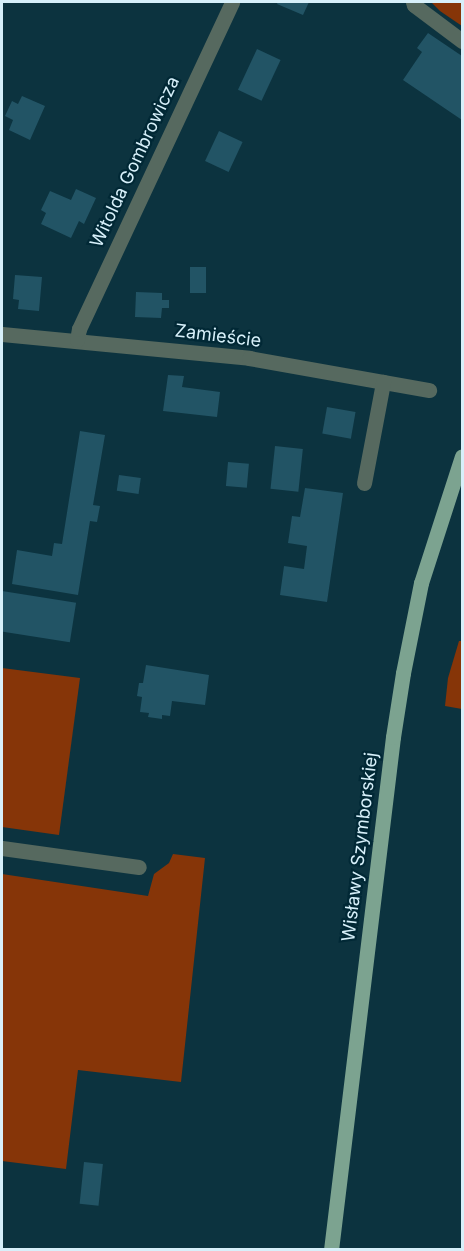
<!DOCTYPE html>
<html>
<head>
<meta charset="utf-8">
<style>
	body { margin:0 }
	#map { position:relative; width:464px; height:1251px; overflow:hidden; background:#0c333f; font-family:Inter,sans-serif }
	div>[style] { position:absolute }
	.green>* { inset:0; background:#863508 }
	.building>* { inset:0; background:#225465; transform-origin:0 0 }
	.minor>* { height:15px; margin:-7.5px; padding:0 7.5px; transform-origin:7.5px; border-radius:7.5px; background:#56695f }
	.major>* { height:15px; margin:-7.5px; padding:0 7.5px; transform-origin:7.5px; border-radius:7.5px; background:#7ca390 }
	span { translate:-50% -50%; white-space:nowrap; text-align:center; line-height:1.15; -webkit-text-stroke:4.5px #012835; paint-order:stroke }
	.street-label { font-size:18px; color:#d7f0fa }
	.frame { position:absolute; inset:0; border:3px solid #d7f0fa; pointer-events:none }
</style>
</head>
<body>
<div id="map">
	<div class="green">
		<div style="clip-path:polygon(431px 2px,462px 2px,462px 26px,440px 11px)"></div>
		<div style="clip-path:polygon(459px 641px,462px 641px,462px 709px,445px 706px,448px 678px)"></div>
		<div style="clip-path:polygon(2px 668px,80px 678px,59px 835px,2px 827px)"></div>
		<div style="clip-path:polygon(173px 854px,205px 858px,181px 1082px,78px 1070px,66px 1169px,2px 1161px,2px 874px,148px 896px,154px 874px,169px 863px)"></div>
	</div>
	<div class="building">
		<div style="clip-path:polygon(278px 2px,309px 2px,303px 15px,277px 4px)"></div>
		<div style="clip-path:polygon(428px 33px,462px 56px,462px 120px,403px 80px,422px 52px,417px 48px)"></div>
		<div style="left:257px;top:49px;width:26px;height:45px;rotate:25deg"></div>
		<div style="clip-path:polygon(22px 96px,45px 106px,30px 140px,9px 130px,13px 120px,5px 116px,12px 101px,18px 104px)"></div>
		<div style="left:219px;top:131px;width:26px;height:33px;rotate:25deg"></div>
		<div style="clip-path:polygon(76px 189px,96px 198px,84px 224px,79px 221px,71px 238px,41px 224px,46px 213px,41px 210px,50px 191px,71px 200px)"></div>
		<div style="left:190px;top:267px;width:16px;height:26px"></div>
		<div style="clip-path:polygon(15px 275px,42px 277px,39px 311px,18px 309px,19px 300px,13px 299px)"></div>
		<div style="clip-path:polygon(136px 292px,162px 293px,162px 300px,169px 300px,169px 308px,162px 308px,161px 318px,135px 317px)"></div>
		<div style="clip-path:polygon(168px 375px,184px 376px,182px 387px,220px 392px,217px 417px,163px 411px)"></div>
		<div style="left:327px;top:407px;width:29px;height:27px;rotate:10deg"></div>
		<div style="clip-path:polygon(80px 431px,105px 435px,93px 505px,100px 506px,97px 522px,90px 521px,78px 595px,12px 584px,17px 550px,52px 556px,54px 543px,62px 544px)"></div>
		<div style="left:275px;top:446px;width:28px;height:43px;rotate:6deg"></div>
		<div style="left:228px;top:462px;width:21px;height:24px;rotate:5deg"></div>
		<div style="left:119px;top:475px;width:22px;height:16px;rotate:8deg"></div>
		<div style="clip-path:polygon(305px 488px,343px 493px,327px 602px,280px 595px,284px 566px,304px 569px,307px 546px,288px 543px,292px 516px,300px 517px)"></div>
		<div style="left:2px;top:591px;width:75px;height:40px;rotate:9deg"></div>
		<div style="clip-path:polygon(146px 665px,209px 675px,205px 705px,172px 701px,170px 716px,162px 715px,162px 719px,148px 717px,149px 713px,140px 712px,142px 697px,137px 696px,139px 683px,143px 683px)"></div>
		<div style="left:84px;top:1162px;width:19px;height:42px;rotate:6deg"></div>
	</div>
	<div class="minor">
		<div style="left:413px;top:2px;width:3px;rotate:72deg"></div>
		<div style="left:414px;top:5px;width:60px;rotate:36.9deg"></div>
		<div style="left:2px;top:334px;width:248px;rotate:5.5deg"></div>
		<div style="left:249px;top:358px;width:183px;rotate:10.1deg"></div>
		<div style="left:77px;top:340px;width:11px;rotate:-80deg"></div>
		<div style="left:79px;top:329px;width:361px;rotate:-64.9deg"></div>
		<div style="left:364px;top:483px;width:103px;rotate:-79.3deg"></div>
		<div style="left:2px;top:848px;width:138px;rotate:7.9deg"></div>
	</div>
	<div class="major">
		<div style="left:331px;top:1250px;width:517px;rotate:-83.11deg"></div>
		<div style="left:393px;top:737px;width:65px;rotate:-81.1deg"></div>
		<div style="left:403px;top:673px;width:92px;rotate:-78.7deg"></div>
		<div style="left:421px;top:583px;width:133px;rotate:-72.1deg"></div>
	</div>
	<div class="street-label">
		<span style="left:135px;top:162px;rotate:-65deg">Witolda Gombrowicza</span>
		<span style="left:218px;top:336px;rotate:7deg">Zamieście</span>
		<span style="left:360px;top:847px;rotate:-83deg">Wisławy Szymborskiej</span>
	</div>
	<div class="frame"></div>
</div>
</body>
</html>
